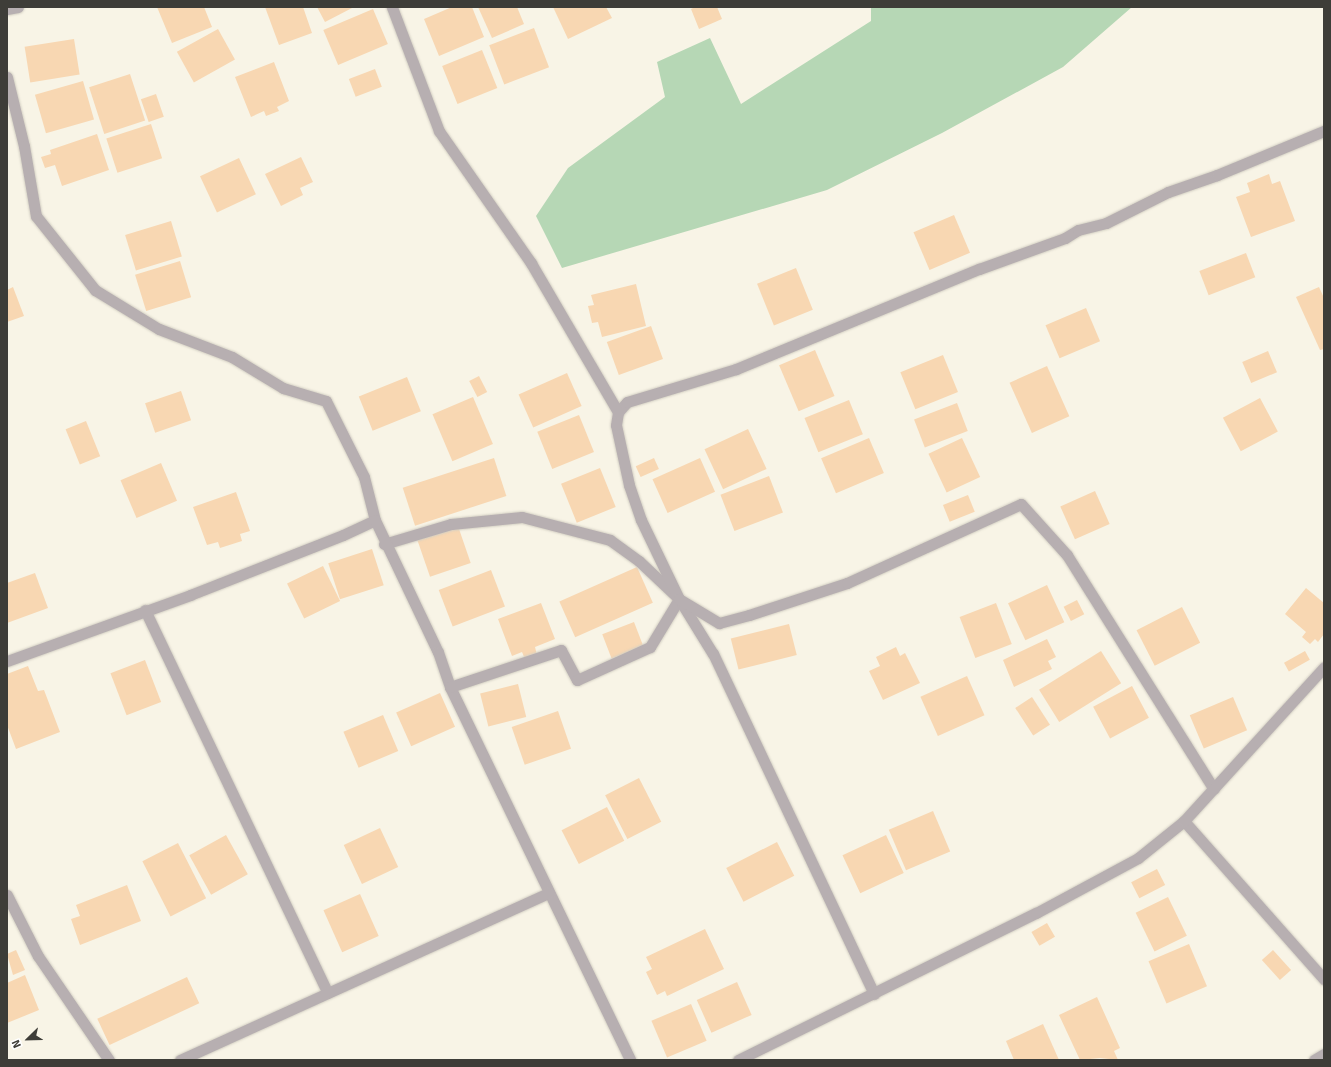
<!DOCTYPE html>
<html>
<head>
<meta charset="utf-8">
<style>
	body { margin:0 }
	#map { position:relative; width:1331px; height:1067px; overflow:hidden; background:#f8f4e6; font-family:Signika,sans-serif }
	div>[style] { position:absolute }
	.green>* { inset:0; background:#b6d7b5 }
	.building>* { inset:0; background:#f8d7b2; transform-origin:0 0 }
	.roads { filter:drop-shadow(0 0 1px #d3cfc3) drop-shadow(0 0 1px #d3cfc3) }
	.minor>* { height:11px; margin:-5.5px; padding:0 5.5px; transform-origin:5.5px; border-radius:5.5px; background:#b7afb1 }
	span { translate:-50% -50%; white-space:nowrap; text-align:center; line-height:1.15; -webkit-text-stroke:3.5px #fff; paint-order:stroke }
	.frame { position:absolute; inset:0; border:8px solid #3e3d38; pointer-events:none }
	.north { position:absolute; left:8px; top:1019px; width:40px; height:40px; -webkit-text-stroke:3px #fff; paint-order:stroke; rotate:247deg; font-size:11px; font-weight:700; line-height:16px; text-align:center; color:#3e3d38 }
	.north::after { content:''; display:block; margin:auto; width:14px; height:18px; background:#3e3d38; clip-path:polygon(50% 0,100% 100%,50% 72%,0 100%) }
</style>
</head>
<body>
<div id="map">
	<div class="green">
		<div style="clip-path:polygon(871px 7px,1132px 7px,1063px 67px,942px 133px,827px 190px,562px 268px,536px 216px,568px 168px,665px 97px,657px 62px,710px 38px,741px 104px,871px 21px)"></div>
	</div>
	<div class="building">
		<div style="clip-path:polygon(157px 7px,204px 7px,212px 27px,172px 43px)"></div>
		<div style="clip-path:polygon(265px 7px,303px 7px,312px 33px,279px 45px)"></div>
		<div style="clip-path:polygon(317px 7px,354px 7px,325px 22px)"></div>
		<div style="clip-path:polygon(452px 7px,472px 7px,484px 37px,439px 56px,424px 19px)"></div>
		<div style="clip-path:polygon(478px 7px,517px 7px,524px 24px,492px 38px)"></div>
		<div style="clip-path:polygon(553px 7px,606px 7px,612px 18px,568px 39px)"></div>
		<div style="clip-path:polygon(695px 7px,717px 7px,722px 19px,699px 29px,691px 9px)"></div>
		<div style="left:373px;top:9px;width:38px;height:54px;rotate:67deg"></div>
		<div style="left:534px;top:28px;width:42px;height:48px;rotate:69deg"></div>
		<div style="left:218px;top:29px;width:35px;height:47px;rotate:61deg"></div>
		<div style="left:74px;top:39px;width:36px;height:50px;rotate:81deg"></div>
		<div style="left:482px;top:50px;width:41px;height:43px;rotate:68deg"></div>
		<div style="clip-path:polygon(274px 62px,289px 101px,277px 107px,279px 111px,266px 116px,264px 111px,251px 117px,235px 77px)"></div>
		<div style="left:375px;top:69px;width:19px;height:28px;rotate:69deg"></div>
		<div style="left:130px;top:74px;width:49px;height:43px;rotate:72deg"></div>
		<div style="left:83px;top:81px;width:40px;height:50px;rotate:74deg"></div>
		<div style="left:156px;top:94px;width:24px;height:16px;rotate:71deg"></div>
		<div style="left:151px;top:124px;width:36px;height:47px;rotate:72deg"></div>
		<div style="clip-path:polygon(97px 134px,109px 170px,62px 186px,55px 165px,45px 168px,41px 157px,51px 154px,50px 150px)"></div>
		<div style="clip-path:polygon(301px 157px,313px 182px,300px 188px,303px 195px,281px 206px,265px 174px)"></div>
		<div style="left:239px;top:158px;width:40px;height:43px;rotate:65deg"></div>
		<div style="clip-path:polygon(1269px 174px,1272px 184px,1280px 181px,1295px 221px,1251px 237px,1236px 197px,1250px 192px,1247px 183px)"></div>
		<div style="left:954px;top:215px;width:41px;height:44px;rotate:67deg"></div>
		<div style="left:171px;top:221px;width:37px;height:48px;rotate:73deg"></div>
		<div style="left:1246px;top:253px;width:26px;height:50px;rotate:69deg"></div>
		<div style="left:180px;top:261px;width:38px;height:47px;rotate:73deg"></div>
		<div style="left:796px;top:268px;width:45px;height:42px;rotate:68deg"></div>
		<div style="clip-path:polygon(636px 284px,646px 326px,602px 337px,598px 322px,592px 323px,588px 306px,594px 305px,591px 295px)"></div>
		<div style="clip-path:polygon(13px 287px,24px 316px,7px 322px,7px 290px)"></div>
		<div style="clip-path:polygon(1319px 287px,1324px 298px,1324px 349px,1320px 350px,1296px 297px)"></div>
		<div style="left:1086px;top:308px;width:36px;height:44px;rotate:67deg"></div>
		<div style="left:651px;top:326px;width:35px;height:47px;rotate:70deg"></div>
		<div style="left:815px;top:350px;width:50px;height:39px;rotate:67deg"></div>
		<div style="left:1268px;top:351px;width:23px;height:28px;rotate:67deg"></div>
		<div style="left:943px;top:355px;width:40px;height:46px;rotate:68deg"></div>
		<div style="left:1047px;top:366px;width:55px;height:41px;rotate:66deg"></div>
		<div style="left:567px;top:373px;width:36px;height:53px;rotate:66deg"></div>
		<div style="left:479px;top:376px;width:18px;height:11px;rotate:63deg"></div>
		<div style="left:407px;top:377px;width:37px;height:52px;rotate:68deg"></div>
		<div style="left:181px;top:391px;width:31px;height:38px;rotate:71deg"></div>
		<div style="left:473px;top:397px;width:51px;height:44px;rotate:67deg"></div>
		<div style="left:1260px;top:398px;width:38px;height:42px;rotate:62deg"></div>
		<div style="left:849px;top:400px;width:37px;height:48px;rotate:68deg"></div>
		<div style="left:957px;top:403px;width:30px;height:46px;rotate:69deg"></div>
		<div style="left:579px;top:415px;width:40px;height:45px;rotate:68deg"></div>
		<div style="left:86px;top:421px;width:38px;height:22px;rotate:68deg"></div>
		<div style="left:748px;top:429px;width:44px;height:48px;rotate:65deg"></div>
		<div style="left:869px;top:438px;width:38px;height:52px;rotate:67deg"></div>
		<div style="left:962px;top:438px;width:43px;height:37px;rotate:65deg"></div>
		<div style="left:494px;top:458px;width:40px;height:96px;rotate:72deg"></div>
		<div style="left:654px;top:458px;width:12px;height:20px;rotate:66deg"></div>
		<div style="left:700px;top:458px;width:37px;height:52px;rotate:66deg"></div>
		<div style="left:161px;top:463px;width:41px;height:44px;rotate:67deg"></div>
		<div style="left:600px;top:468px;width:42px;height:42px;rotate:68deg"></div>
		<div style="left:769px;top:476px;width:39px;height:52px;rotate:69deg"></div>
		<div style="left:1095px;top:491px;width:36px;height:38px;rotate:66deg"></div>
		<div style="clip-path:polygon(236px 492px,250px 531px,240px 534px,242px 541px,220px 548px,218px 542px,207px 545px,193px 507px)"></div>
		<div style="left:968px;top:495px;width:18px;height:27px;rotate:68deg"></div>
		<div style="left:458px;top:526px;width:39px;height:43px;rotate:71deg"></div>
		<div style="left:372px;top:549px;width:38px;height:46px;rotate:72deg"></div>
		<div style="left:323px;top:566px;width:39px;height:40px;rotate:64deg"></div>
		<div style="left:637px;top:567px;width:39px;height:85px;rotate:66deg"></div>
		<div style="left:491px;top:570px;width:39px;height:56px;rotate:69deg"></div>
		<div style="clip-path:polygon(35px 573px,48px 608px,7px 623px,7px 583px)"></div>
		<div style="left:1047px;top:585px;width:41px;height:43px;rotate:65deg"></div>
		<div style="clip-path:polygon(1306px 588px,1324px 603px,1324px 634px,1318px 642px,1315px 639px,1310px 644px,1302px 637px,1306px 632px,1285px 614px)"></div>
		<div style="left:1077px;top:600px;width:16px;height:15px;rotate:63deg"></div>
		<div style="clip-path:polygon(541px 603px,555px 639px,535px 647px,537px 655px,525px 659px,522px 652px,512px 656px,498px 619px)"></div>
		<div style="left:996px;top:603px;width:44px;height:39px;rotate:69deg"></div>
		<div style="left:1182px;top:607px;width:40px;height:51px;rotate:63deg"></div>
		<div style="left:634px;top:622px;width:26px;height:34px;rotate:69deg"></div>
		<div style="left:789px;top:624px;width:32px;height:60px;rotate:76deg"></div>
		<div style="clip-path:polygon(1047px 639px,1056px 657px,1048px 661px,1052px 669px,1014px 687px,1003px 660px)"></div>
		<div style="clip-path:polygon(896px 647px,900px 656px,905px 653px,920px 683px,883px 700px,869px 671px,880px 666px,876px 657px)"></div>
		<div style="left:1101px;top:651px;width:38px;height:73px;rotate:58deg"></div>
		<div style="left:1305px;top:651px;width:10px;height:24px;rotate:61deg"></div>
		<div style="left:145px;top:660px;width:45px;height:37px;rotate:69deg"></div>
		<div style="clip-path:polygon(28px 666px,38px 691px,44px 690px,60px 732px,16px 749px,7px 725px,7px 674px)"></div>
		<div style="left:967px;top:676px;width:43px;height:51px;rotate:66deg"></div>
		<div style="left:518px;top:684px;width:34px;height:39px;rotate:76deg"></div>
		<div style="left:1132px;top:686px;width:36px;height:44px;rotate:62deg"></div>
		<div style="left:440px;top:693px;width:37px;height:48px;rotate:66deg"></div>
		<div style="left:1032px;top:697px;width:33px;height:20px;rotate:57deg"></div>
		<div style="left:1233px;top:697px;width:36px;height:47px;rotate:67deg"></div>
		<div style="left:558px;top:711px;width:40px;height:49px;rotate:71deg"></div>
		<div style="left:383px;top:715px;width:39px;height:43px;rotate:67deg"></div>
		<div style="left:639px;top:778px;width:49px;height:38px;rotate:63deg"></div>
		<div style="left:607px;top:807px;width:38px;height:51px;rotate:63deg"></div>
		<div style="left:933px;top:811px;width:44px;height:48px;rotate:67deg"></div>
		<div style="left:380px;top:828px;width:43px;height:40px;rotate:65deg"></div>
		<div style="left:226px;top:835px;width:45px;height:42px;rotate:61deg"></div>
		<div style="left:886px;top:835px;width:42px;height:48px;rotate:65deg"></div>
		<div style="left:777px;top:842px;width:38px;height:57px;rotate:63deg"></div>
		<div style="left:178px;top:843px;width:62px;height:40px;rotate:63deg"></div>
		<div style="left:1157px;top:869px;width:18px;height:29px;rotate:63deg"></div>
		<div style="clip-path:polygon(127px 885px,141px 921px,80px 945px,71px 919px,80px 916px,76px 905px)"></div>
		<div style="left:360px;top:894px;width:46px;height:40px;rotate:66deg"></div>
		<div style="left:1168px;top:897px;width:43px;height:36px;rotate:64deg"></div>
		<div style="left:1047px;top:923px;width:16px;height:18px;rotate:60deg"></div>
		<div style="clip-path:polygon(705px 929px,724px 969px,667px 996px,665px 991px,657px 995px,646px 972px,652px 969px,646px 957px)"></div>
		<div style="left:1189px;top:944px;width:46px;height:44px;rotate:67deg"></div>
		<div style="clip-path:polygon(16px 950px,25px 970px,13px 975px,7px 954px)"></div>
		<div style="left:1273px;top:950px;width:27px;height:15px;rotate:48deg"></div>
		<div style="clip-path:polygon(25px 975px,39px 1010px,7px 1023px,7px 983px)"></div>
		<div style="left:187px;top:977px;width:29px;height:99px;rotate:65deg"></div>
		<div style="left:737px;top:982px;width:36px;height:44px;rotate:66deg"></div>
		<div style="clip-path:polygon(1097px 997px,1120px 1048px,1114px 1051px,1118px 1060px,1100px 1058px,1080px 1060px,1059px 1015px)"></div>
		<div style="left:691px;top:1004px;width:40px;height:43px;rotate:67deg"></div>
		<div style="clip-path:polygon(1043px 1024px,1059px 1060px,1014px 1060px,1006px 1041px)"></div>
	</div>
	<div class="roads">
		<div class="minor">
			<div style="left:7px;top:9px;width:11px;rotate:-10deg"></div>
			<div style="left:7px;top:77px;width:71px;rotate:76.2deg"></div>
			<div style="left:24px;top:146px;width:71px;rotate:80.3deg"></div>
			<div style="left:36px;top:216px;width:95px;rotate:51.4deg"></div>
			<div style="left:95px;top:290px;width:75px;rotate:31.4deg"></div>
			<div style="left:159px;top:329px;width:78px;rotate:21deg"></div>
			<div style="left:232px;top:357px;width:60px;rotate:31.3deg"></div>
			<div style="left:283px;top:388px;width:45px;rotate:16.8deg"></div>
			<div style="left:326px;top:401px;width:85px;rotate:63.4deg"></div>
			<div style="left:364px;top:477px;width:44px;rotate:75.7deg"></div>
			<div style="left:618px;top:412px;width:13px;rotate:-48deg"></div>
			<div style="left:627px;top:402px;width:114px;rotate:-16.8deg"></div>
			<div style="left:736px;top:369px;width:263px;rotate:-22.4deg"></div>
			<div style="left:979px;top:269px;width:91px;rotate:-19.8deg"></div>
			<div style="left:1065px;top:238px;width:15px;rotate:-32deg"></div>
			<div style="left:1078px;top:230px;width:29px;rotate:-14deg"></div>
			<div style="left:1106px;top:223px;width:69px;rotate:-26.6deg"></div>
			<div style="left:1168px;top:192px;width:52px;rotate:-19.1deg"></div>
			<div style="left:1217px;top:175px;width:116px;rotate:-22.4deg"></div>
			<div style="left:384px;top:544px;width:70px;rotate:-16.6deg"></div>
			<div style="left:451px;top:524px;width:71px;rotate:-5.6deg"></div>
			<div style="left:522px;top:517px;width:91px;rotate:14.6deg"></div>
			<div style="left:610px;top:540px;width:36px;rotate:36deg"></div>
			<div style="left:639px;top:561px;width:55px;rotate:43.5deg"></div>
			<div style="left:679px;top:599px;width:88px;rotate:-115.7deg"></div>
			<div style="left:641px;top:520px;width:37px;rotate:-109deg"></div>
			<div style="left:629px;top:485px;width:61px;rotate:-102.2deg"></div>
			<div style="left:616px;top:425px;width:13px;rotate:-81deg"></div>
			<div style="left:618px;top:412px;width:173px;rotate:-120.3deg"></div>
			<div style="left:531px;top:263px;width:161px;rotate:-124.9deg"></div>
			<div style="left:439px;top:131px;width:133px;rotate:-110.8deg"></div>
			<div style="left:145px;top:610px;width:424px;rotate:64.5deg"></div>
			<div style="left:7px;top:661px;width:195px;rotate:-19.8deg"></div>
			<div style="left:190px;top:595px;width:164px;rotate:-21.4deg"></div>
			<div style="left:343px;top:535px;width:35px;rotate:-25deg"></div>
			<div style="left:375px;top:520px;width:146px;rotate:64.5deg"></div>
			<div style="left:438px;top:652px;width:37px;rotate:71deg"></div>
			<div style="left:450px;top:687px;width:414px;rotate:64.2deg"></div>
			<div style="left:450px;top:687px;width:117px;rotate:-18.4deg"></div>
			<div style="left:561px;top:650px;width:34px;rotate:62deg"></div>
			<div style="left:577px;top:680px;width:80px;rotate:-24.3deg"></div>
			<div style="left:650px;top:647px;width:56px;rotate:-58.9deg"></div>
			<div style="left:1184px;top:821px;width:211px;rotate:48.5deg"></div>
			<div style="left:7px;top:895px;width:68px;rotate:63.1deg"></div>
			<div style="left:38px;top:956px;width:126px;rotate:55.7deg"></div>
			<div style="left:874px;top:994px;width:376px;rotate:-115.3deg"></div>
			<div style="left:713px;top:654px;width:65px;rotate:-121.7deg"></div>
			<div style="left:679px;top:599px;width:47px;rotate:31deg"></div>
			<div style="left:719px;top:623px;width:31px;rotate:-15deg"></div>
			<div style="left:749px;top:615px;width:103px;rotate:-18.1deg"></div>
			<div style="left:847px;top:583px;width:191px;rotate:-24.4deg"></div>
			<div style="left:1021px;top:504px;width:69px;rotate:48deg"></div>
			<div style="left:1067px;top:555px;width:276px;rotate:57.9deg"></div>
			<div style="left:180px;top:1060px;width:405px;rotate:-24.4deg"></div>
			<div style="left:738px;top:1060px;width:332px;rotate:-26.3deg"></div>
			<div style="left:1036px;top:913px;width:116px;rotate:-28.3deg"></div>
			<div style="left:1138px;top:858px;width:59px;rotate:-38.8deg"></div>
			<div style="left:1184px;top:821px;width:208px;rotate:-47.7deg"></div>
			<div style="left:1314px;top:1060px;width:12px;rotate:-31deg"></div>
		</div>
	</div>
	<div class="frame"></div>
	<div class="north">N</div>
</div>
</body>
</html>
